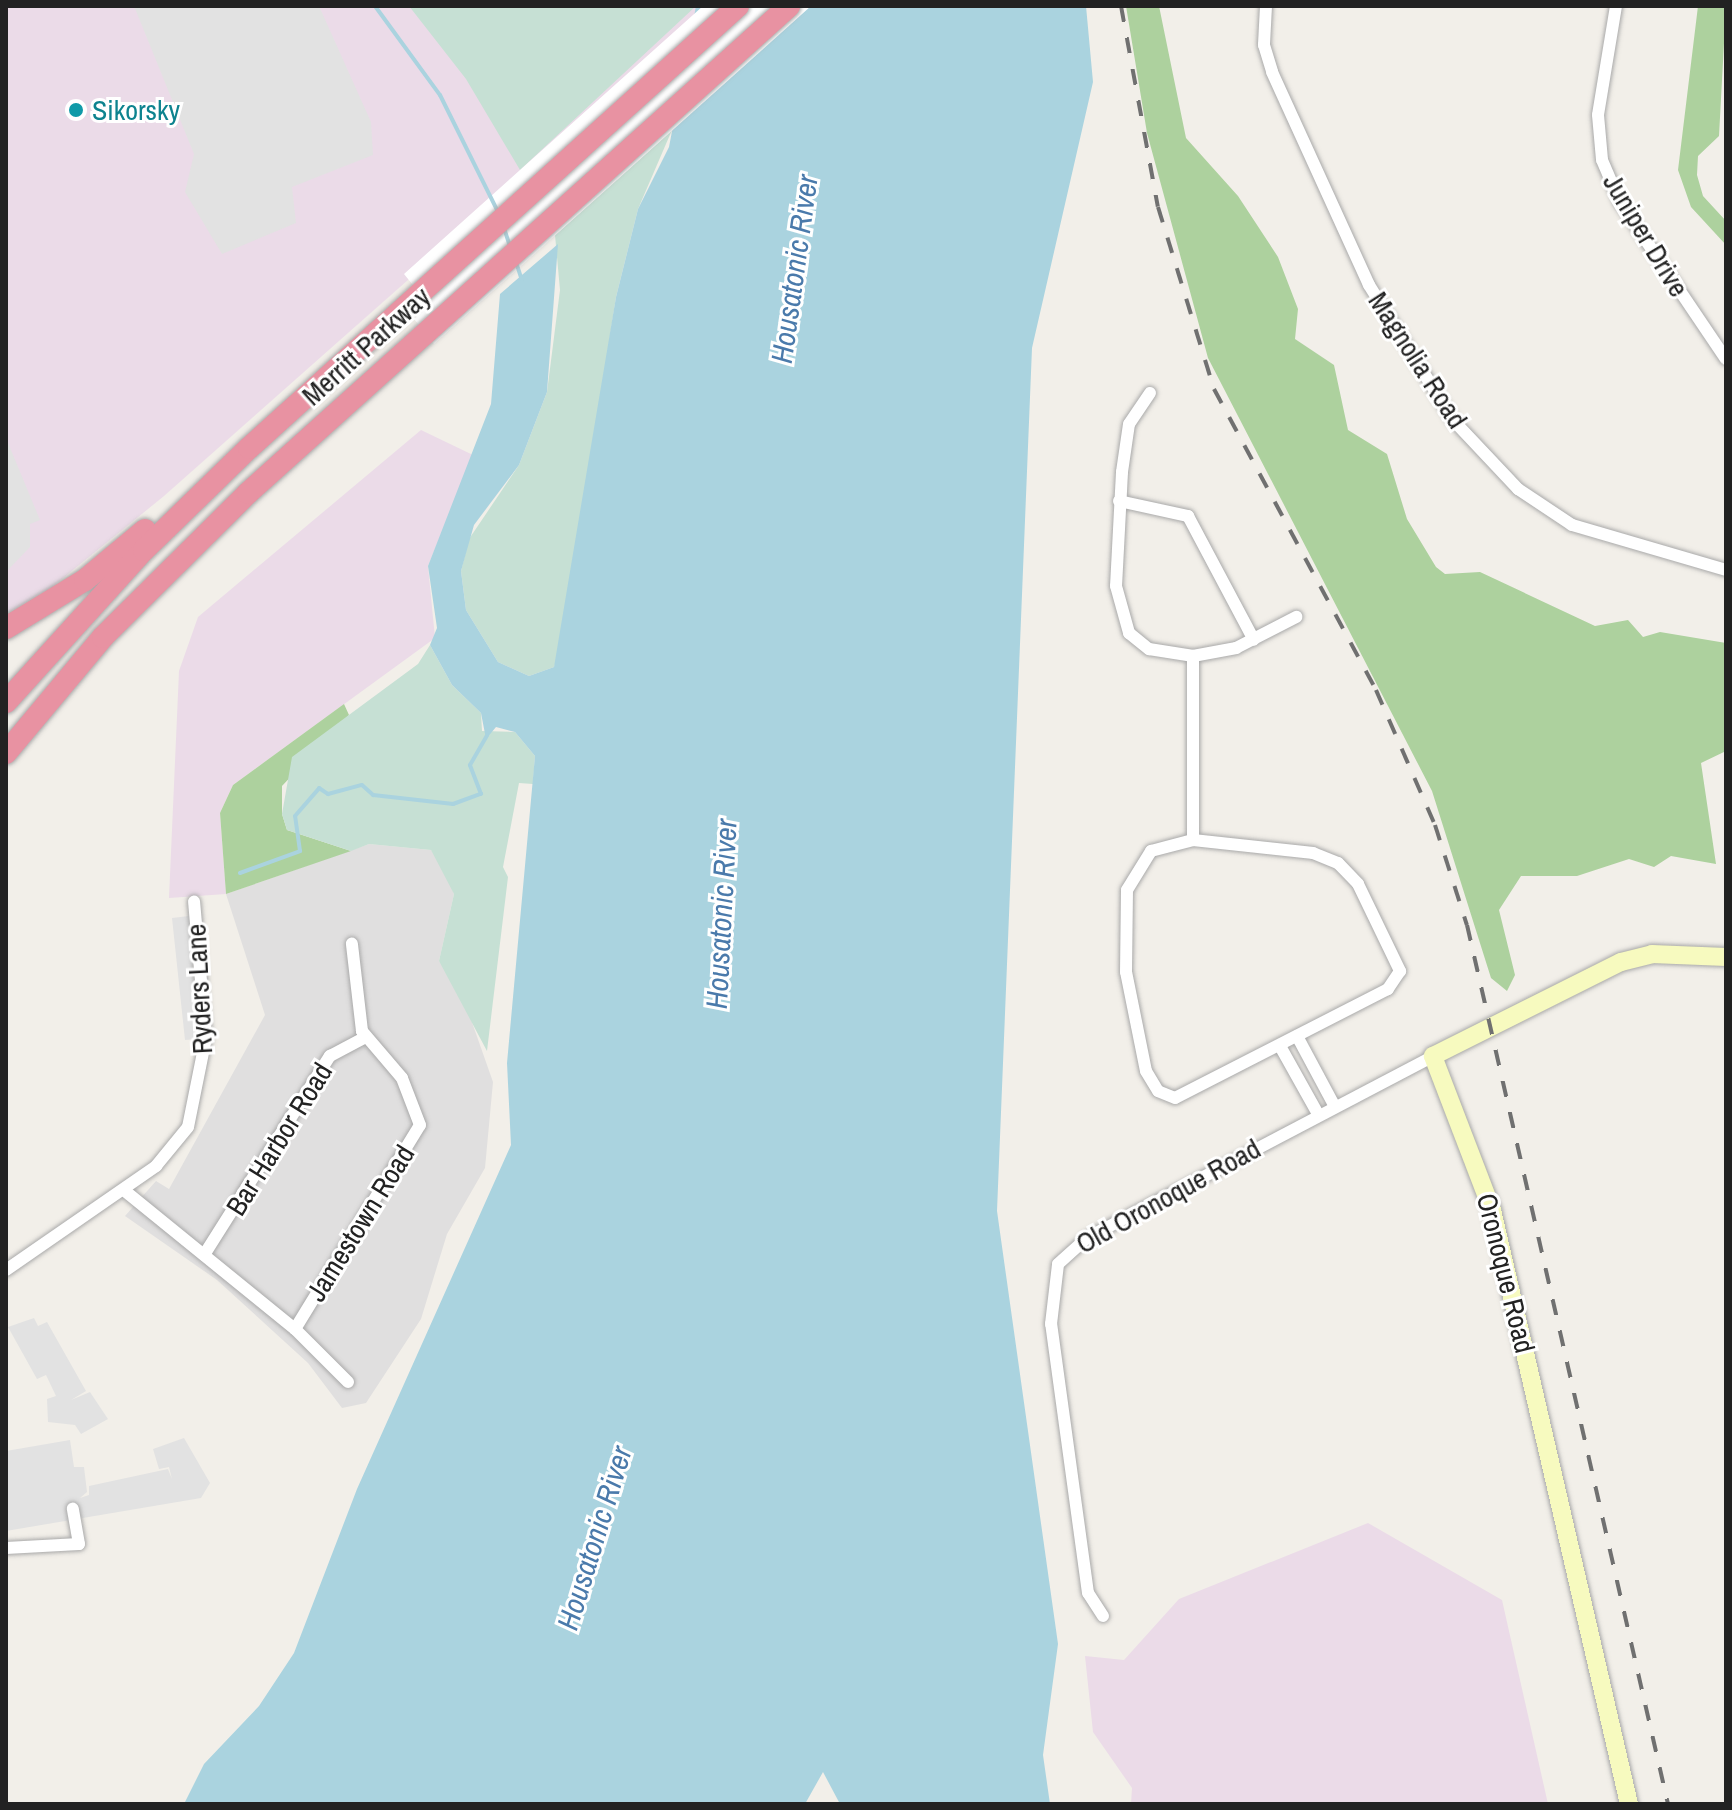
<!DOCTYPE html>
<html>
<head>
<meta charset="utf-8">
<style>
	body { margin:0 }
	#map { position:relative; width:1732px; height:1810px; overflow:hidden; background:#f2efe9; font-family:"Archivo Narrow",sans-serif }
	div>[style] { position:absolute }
	.residential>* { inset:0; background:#e0dfdf }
	.industrial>* { inset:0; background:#ebdbe8 }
	.forest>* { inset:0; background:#add19e }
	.wetland>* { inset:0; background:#c6e0d4 }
	.parking>* { inset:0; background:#e2e2e2 }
	.water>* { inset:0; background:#aad3df }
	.pier>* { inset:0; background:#fff }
	.stream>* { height:4px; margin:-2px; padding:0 2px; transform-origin:2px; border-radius:2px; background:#aad3df }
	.roads { filter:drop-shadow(0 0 2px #a9a9a9) drop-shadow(0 0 2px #a9a9a9) }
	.street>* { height:12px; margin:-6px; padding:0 6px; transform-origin:6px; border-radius:6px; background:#fff }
	.secondary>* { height:18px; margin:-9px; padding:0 9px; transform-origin:9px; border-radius:9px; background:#f7fabf }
	.highway>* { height:22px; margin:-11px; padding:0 11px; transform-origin:11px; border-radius:11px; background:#e892a2 }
	.rail>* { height:4px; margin-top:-2px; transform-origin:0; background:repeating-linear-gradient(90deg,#707070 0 16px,transparent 0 32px) }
	.dots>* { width:22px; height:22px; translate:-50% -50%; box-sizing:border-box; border:4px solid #fff; border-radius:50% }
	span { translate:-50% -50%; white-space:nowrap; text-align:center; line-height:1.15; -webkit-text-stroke:6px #fff; paint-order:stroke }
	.culture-label { font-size:28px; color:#0d838f }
	.left { translate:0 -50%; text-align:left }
	.street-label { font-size:28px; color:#222 }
	.water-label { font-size:30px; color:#4a7aab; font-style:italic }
	.frame { position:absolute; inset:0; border:8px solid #222; pointer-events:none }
</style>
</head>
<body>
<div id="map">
	<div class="residential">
		<div style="clip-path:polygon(369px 844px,431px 850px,445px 867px,454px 894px,439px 961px,461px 991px,493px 1082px,485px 1168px,447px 1234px,421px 1319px,366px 1403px,342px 1408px,308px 1363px,217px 1280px,125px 1216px,156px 1181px,169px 1189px,265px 1015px,226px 894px)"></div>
	</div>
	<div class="industrial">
		<div style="clip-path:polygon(6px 6px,702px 6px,705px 17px,164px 496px,52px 587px,6px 614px)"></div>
		<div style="clip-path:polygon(421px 430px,473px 455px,428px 566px,435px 638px,233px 785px,220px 813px,226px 894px,169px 898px,179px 671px,198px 617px)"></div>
		<div style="clip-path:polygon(1368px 1523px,1502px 1600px,1548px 1804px,1131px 1804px,1132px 1788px,1093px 1732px,1085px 1656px,1124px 1660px,1179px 1599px)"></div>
	</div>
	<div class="forest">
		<div style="clip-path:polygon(1126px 6px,1159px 6px,1186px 138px,1238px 196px,1278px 257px,1298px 309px,1295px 339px,1334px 365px,1348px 430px,1387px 454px,1407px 519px,1436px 567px,1445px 574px,1480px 572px,1595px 626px,1628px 620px,1643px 637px,1660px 632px,1726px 643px,1726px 751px,1701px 763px,1716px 864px,1671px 856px,1654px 867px,1629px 859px,1577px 876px,1521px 876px,1499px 910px,1515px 975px,1507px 991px,1491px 978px,1432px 791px,1208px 358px,1147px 133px)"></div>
		<div style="clip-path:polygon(1698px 6px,1726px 6px,1719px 136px,1698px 156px,1697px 175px,1703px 196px,1726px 221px,1726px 245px,1691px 207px,1678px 170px)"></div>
		<div style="clip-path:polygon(344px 704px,349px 715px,282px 786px,282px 814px,287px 830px,351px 851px,226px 894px,220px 813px,233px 785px)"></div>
	</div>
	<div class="wetland">
		<div style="clip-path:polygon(409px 6px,696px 6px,520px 170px,466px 79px)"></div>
		<div style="clip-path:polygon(672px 130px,638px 209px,616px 297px,563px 640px,554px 667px,529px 676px,498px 662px,466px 610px,461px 571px,469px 539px,519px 465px,547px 392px,560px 290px,555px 235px)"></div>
		<div style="clip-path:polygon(430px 645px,452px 685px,481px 713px,482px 731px,515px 732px,535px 756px,533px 784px,519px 783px,503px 867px,508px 877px,487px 1051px,439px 961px,454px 894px,431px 850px,369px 844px,351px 851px,287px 830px,282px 814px,292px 757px,418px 664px)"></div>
	</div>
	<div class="parking">
		<div style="clip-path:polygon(134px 6px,319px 6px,371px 122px,373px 155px,292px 187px,296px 223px,222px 254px,185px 192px,194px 154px)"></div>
		<div style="clip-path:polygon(6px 438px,40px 520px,30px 524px,30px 547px,6px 572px)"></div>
		<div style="clip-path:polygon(189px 916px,198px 1039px,185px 1040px,172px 918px)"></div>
		<div style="clip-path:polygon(34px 1318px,38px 1326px,47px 1322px,86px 1391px,71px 1400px,90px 1392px,108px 1419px,81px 1434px,75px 1425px,48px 1422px,47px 1399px,56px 1396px,46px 1375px,37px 1379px,8px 1327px)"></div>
		<div style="clip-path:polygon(184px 1438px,210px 1483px,201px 1498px,6px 1531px,6px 1451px,70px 1440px,74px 1467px,84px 1467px,87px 1492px,80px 1498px,89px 1495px,89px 1486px,168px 1469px,172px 1479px,169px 1467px,159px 1469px,153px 1449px)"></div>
	</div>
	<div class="water">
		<div style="clip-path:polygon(696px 6px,1086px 6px,1093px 82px,1032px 348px,997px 1211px,1058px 1644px,1043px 1755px,1050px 1804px,840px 1804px,823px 1772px,805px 1804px,184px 1804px,204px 1764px,259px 1706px,294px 1653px,357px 1489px,511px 1145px,507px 1063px,535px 756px,515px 732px,496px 727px,486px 739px,481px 713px,452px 685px,430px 645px,437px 628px,428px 566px,491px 404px,500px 294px,558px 244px,547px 392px,519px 465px,474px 525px,461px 571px,466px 610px,498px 662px,529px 676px,554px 667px,616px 297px,638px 209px,669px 147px)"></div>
	</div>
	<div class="pier">
		<div style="clip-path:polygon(703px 6px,811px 6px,434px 344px,414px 319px,429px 305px,404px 274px)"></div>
	</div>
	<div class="stream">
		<div style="left:375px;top:6px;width:110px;rotate:53.9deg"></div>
		<div style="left:440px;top:95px;width:131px;rotate:63.6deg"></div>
		<div style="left:504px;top:228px;width:19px;rotate:72deg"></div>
		<div style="left:516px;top:262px;width:19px;rotate:72deg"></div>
		<div style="left:240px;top:873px;width:64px;rotate:-20.1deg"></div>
		<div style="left:300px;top:851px;width:35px;rotate:-98deg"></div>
		<div style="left:295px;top:816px;width:37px;rotate:-49deg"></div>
		<div style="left:319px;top:788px;width:11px;rotate:34deg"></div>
		<div style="left:328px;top:794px;width:35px;rotate:-15deg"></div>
		<div style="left:362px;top:785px;width:15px;rotate:42deg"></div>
		<div style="left:373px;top:795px;width:81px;rotate:6.4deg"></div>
		<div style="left:453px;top:804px;width:30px;rotate:-20deg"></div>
		<div style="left:481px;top:794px;width:31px;rotate:-111deg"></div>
		<div style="left:470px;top:765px;width:34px;rotate:-60deg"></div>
	</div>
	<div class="roads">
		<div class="street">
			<div style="left:1266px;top:6px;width:39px;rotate:93deg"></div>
			<div style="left:1264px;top:45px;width:28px;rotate:73deg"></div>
			<div style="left:1272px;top:72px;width:234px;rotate:65.5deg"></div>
			<div style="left:1369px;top:285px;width:159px;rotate:58.1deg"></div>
			<div style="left:1453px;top:420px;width:95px;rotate:46.7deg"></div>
			<div style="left:1518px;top:489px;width:65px;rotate:33.7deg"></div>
			<div style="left:1572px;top:525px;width:160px;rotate:16.3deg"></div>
			<div style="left:1616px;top:6px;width:110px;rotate:99.4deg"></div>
			<div style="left:1598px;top:115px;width:45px;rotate:84.9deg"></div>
			<div style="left:1602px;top:160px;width:46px;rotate:66.8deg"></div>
			<div style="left:1620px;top:202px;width:189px;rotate:56deg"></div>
			<div style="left:1150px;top:393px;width:37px;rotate:124deg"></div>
			<div style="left:1129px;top:424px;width:49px;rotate:98.3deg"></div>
			<div style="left:1122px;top:472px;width:114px;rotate:93deg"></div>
			<div style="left:1116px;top:586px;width:49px;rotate:74.5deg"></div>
			<div style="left:1129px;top:633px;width:26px;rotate:39deg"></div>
			<div style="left:1149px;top:649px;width:45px;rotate:9deg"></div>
			<div style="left:1193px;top:656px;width:44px;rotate:-10.5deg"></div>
			<div style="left:1236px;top:648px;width:68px;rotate:-27.3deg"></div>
			<div style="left:1119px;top:501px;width:71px;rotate:12.3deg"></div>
			<div style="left:1188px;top:516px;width:140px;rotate:62deg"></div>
			<div style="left:1193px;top:840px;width:121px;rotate:6.2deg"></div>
			<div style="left:1313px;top:853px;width:27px;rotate:22deg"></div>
			<div style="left:1338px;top:863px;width:29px;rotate:46deg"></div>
			<div style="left:1358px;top:884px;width:97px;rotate:64.2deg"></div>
			<div style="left:1400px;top:971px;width:22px;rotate:124deg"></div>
			<div style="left:1388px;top:989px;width:239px;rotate:152.9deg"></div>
			<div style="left:1175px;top:1098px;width:18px;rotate:-158deg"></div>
			<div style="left:1158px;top:1091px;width:23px;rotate:-121deg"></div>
			<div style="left:1146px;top:1071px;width:101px;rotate:-101.4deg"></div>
			<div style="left:1126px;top:972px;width:82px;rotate:-89.3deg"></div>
			<div style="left:1127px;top:890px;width:46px;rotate:-58.4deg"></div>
			<div style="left:1151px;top:851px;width:43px;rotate:-14.7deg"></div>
			<div style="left:1193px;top:840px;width:184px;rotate:-90deg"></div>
			<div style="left:1297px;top:1036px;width:78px;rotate:61.8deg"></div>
			<div style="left:1280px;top:1046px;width:78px;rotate:60.8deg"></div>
			<div style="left:125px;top:1191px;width:219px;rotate:39.1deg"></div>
			<div style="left:295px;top:1329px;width:75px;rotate:45deg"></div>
			<div style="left:204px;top:1255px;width:236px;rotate:-57.7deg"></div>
			<div style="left:330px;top:1056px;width:40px;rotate:-28deg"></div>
			<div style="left:6px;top:1270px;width:183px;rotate:-34.7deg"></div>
			<div style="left:156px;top:1166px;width:50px;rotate:-50.6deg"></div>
			<div style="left:188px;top:1127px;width:91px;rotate:-78.6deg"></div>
			<div style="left:206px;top:1038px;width:137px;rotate:-95deg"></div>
			<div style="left:295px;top:1329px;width:239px;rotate:-58.5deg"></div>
			<div style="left:420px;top:1125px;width:50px;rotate:-111deg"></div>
			<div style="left:402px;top:1078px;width:62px;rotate:-130.4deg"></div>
			<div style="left:362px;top:1031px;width:88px;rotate:-96.6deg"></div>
			<div style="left:6px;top:1548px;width:73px;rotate:-3.1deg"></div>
			<div style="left:79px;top:1544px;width:36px;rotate:-100deg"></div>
			<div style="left:1103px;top:1616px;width:27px;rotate:-123deg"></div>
			<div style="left:1088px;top:1593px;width:272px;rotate:-97.8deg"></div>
			<div style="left:1051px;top:1324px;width:60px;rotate:-83.3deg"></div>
			<div style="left:1058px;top:1264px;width:39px;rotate:-42deg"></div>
			<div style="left:1087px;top:1238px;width:391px;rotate:-27.7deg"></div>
		</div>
		<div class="secondary">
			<div style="left:1629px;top:1804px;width:610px;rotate:-102.99deg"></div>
			<div style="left:1492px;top:1210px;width:165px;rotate:-111deg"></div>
			<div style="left:1433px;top:1056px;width:210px;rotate:-26.6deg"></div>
			<div style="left:1621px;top:962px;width:32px;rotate:-14deg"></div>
			<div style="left:1652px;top:954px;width:74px;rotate:2.3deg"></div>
		</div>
		<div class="highway">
			<div style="left:6px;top:628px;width:92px;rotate:-31.3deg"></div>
			<div style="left:85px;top:580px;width:78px;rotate:-39.8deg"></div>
			<div style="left:6px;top:702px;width:205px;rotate:-47.8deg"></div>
			<div style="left:144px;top:550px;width:146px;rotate:-44.2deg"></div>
			<div style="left:249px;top:448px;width:659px;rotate:-42.11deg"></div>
			<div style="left:6px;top:753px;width:151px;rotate:-50.1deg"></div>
			<div style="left:103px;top:637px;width:204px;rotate:-44.8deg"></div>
			<div style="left:248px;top:493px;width:728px;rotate:-41.99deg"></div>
		</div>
	</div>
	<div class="rail">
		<div style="left:1121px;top:6px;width:204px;rotate:79.6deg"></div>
		<div style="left:1158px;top:207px;width:190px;rotate:72.9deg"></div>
		<div style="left:1214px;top:389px;width:342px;rotate:61.7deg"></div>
		<div style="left:1376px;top:690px;width:147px;rotate:66.4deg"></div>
		<div style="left:1435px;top:825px;width:105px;rotate:72.3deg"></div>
		<div style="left:1467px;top:925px;width:902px;rotate:77.12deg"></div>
	</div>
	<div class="dots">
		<div style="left:76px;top:110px;background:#0f9aa8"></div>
	</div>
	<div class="culture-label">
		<span class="left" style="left:92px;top:110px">Sikorsky</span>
	</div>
	<div class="street-label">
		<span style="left:1646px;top:235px;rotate:59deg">Juniper Drive</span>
		<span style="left:366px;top:346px;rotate:-42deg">Merritt Parkway</span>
		<span style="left:1418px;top:360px;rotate:57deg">Magnolia Road</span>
		<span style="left:199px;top:989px;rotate:-93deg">Ryders Lane</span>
		<span style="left:279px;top:1139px;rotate:-58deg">Bar Harbor Road</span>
		<span style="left:1168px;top:1196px;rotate:-29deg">Old Oronoque Road</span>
		<span style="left:360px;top:1223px;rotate:-58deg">Jamestown Road</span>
		<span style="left:1506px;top:1273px;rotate:76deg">Oronoque Road</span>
	</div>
	<div class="water-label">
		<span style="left:794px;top:269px;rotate:-82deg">Housatonic River</span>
		<span style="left:721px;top:914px;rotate:-87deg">Housatonic River</span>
		<span style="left:594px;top:1538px;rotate:-73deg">Housatonic River</span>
	</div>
	<div class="frame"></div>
</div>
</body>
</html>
